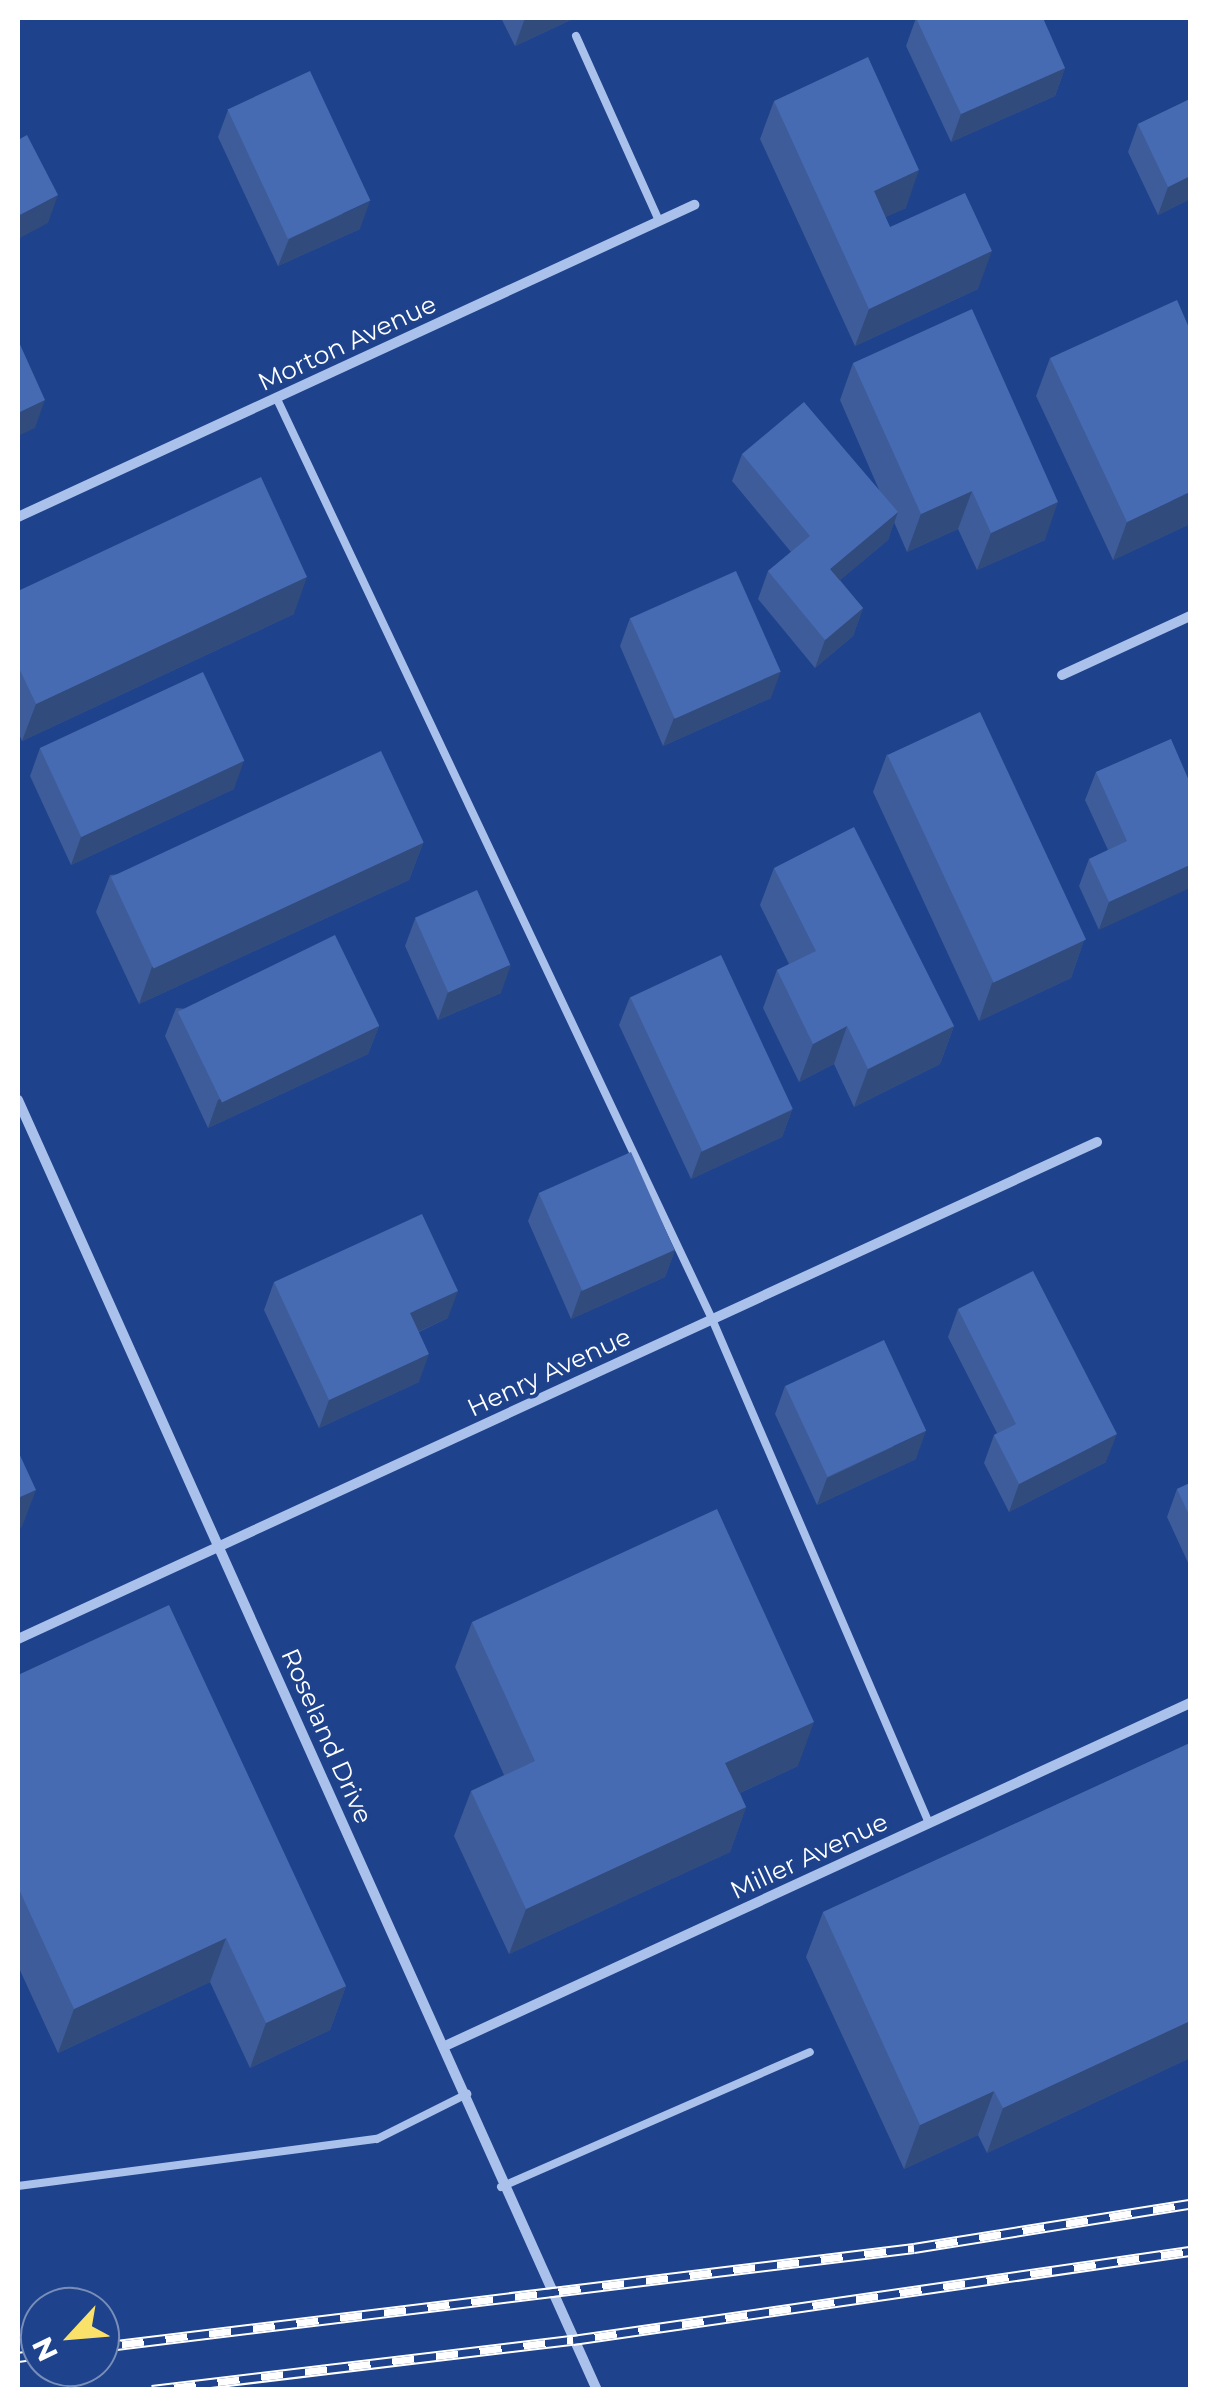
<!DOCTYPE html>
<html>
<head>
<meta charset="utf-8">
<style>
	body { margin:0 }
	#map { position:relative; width:1208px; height:2407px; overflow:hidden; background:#1e428b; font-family:Montserrat,sans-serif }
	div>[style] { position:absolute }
	.lane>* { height:8px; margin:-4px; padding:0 4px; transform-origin:4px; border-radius:4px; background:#aac1ec }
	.street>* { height:10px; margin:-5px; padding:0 5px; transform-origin:5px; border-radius:5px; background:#aac1ec }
	.rail>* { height:11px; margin-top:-5.5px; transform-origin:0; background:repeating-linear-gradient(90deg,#1e428b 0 22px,#fff 0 44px); box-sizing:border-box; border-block:2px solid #fff }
	.wall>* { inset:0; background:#3d5c99 }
	.shaded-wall>* { inset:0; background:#324b7d }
	.building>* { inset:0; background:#476bb2; transform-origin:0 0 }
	span { translate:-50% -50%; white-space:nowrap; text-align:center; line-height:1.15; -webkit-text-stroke:8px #1e428b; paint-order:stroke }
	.street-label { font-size:25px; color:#fff }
	.frame { position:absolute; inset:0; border:20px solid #fff; pointer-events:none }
	.north { position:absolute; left:20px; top:2287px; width:100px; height:100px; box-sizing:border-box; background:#1e428b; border:2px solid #788eb9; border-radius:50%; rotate:244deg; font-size:28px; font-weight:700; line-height:40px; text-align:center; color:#fff }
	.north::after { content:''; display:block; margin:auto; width:35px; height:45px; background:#fae16a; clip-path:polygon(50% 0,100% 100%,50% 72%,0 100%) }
</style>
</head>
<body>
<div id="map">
	<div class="lane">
		<div style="left:576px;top:36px;width:203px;rotate:65.8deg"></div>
		<div style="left:276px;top:397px;width:1020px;rotate:64.69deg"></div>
		<div style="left:712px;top:1319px;width:549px;rotate:66.71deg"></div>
		<div style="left:18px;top:2186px;width:362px;rotate:-7.5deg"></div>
		<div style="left:377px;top:2139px;width:101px;rotate:-26.6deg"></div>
		<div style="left:501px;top:2187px;width:337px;rotate:-23.6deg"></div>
	</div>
	<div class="street">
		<div style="left:18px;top:517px;width:745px;rotate:-24.78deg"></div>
		<div style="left:1062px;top:675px;width:141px;rotate:-24.7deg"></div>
		<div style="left:18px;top:1100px;width:1414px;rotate:65.83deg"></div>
		<div style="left:18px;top:1639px;width:1188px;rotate:-24.73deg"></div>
		<div style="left:445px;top:2046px;width:820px;rotate:-24.72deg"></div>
	</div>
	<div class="rail">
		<div style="left:100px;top:2347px;width:820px;rotate:-6.93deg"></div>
		<div style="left:914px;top:2248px;width:279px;rotate:-9.1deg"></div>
		<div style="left:18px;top:2357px;width:22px;rotate:-8deg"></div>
		<div style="left:152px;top:2390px;width:424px;rotate:-6.8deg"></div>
		<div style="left:573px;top:2340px;width:623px;rotate:-8.21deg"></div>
	</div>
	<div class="wall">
		<div style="clip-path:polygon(501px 18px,575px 18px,515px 46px)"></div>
		<div style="clip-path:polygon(916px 18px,1065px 68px,1055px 96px,951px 142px,906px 46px)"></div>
		<div style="clip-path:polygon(1190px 99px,1190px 199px,1158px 215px,1128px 152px,1138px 124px)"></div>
		<div style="clip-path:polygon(774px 101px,906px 208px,885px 217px,890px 227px,978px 289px,855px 346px,760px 139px)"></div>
		<div style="clip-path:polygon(228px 110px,360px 229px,278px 266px,218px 137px)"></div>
		<div style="clip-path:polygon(1050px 358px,1190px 524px,1113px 560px,1036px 396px)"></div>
		<div style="clip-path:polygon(853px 363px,1045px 540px,977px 570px,958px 529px,907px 552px,894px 522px,888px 540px,840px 580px,863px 608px,853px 636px,815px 668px,758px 599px,768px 571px,791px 552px,732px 481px,742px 454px,880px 492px,840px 400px)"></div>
		<div style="clip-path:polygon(18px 591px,294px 614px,22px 741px,18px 732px)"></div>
		<div style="clip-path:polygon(630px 618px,771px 698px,663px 746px,620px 646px)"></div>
		<div style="clip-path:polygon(1171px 739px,1099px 930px,1079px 886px,1089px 859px,1108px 850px,1085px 800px,1096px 772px)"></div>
		<div style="clip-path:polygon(40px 748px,234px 789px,71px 865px,30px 776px)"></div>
		<div style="clip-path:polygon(887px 754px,1084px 940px,1071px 978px,979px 1021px,873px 792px)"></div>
		<div style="clip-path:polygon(423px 843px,409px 880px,139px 1004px,96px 912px,110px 875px)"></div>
		<div style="clip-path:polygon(774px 868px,954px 1026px,940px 1064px,854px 1107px,834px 1064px,799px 1082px,763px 1008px,777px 970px,789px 964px,760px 905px)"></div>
		<div style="clip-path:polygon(415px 919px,501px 993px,438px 1020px,405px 946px)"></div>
		<div style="clip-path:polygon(630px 997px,792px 1110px,782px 1137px,691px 1179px,619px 1025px)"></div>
		<div style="clip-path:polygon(176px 1008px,379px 1026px,368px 1054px,208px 1128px,165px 1036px)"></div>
		<div style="clip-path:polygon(539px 1193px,675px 1250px,665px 1277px,571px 1319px,528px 1221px)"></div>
		<div style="clip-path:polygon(274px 1282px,448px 1318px,419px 1332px,419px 1382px,319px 1428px,264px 1310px)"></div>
		<div style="clip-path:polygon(958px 1309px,1106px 1462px,1009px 1512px,984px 1463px,994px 1435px,997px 1433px,948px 1337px)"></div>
		<div style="clip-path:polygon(785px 1386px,916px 1459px,817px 1505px,775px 1414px)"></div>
		<div style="clip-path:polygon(1190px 1483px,1190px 1567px,1167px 1517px,1177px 1489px)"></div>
		<div style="clip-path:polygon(472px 1622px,798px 1766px,740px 1793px,746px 1807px,730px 1852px,509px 1954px,454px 1836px,471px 1791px,504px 1775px,455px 1667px)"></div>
		<div style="clip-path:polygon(18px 1675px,346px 1986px,330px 2030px,250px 2068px,210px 1982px,58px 2053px,18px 1966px)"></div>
		<div style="clip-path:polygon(1190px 1743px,1190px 2058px,987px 2153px,978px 2135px,904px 2169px,806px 1957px,823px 1912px)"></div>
	</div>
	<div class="shaded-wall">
		<div style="clip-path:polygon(525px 18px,575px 18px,515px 46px)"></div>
		<div style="clip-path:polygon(1065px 68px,1055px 96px,951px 142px,961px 114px)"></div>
		<div style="clip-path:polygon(919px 170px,906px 208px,860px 229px,874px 191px)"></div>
		<div style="clip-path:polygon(1190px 176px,1190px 199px,1158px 215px,1168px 187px)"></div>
		<div style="clip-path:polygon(58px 195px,48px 223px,18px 239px,18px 216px)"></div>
		<div style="clip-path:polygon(370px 201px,360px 229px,278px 266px,289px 239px)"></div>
		<div style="clip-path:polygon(992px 251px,978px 289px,855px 346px,869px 309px)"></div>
		<div style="clip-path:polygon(45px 400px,35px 428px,18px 436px,18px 413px)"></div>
		<div style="clip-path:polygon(972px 491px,958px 529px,907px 552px,921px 514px)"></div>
		<div style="clip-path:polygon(1190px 492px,1190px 524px,1113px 560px,1127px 522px)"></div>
		<div style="clip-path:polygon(1058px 502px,1045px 540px,977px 570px,991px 533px)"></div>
		<div style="clip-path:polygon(898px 512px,888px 540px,820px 597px,830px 569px)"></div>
		<div style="clip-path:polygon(307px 577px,294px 614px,22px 741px,36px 704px)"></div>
		<div style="clip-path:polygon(863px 608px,853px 636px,815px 668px,825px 640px)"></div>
		<div style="clip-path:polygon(781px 671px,771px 698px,663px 746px,674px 718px)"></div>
		<div style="clip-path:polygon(244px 761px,234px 789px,71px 865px,81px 837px)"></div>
		<div style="clip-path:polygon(423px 843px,409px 880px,139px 1004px,152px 967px)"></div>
		<div style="clip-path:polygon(1190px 865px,1190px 888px,1099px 930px,1109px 902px)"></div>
		<div style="clip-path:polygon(1084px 940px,1071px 978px,979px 1021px,992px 983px)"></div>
		<div style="clip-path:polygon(511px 965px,501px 993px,438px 1020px,448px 992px)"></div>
		<div style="clip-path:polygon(379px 1026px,368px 1054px,208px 1128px,218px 1100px)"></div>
		<div style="clip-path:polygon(847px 1026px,834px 1064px,799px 1082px,813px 1044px)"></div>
		<div style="clip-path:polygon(954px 1026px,940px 1064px,854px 1107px,868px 1069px)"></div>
		<div style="clip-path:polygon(792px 1110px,782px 1137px,691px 1179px,701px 1152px)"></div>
		<div style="clip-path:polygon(675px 1250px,665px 1277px,571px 1319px,581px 1291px)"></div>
		<div style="clip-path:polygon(458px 1291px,448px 1318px,400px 1340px,410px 1313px)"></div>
		<div style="clip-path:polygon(429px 1354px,419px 1382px,319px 1428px,329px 1400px)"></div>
		<div style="clip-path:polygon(926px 1431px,916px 1459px,817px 1505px,827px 1478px)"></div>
		<div style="clip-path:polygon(1117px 1434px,1106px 1462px,1009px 1512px,1019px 1484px)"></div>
		<div style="clip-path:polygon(36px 1490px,22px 1527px,18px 1529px,18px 1498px)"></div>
		<div style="clip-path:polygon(814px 1722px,798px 1766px,709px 1807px,725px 1763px)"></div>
		<div style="clip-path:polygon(746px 1807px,730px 1852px,509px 1954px,526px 1909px)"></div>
		<div style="clip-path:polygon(226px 1938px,210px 1982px,58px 2053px,74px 2009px)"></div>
		<div style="clip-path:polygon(346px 1986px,330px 2030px,250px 2068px,266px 2023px)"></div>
		<div style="clip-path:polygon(1190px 2021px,1190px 2058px,987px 2153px,1003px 2108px)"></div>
		<div style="clip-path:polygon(994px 2091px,978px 2135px,904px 2169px,920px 2125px)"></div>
	</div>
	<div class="building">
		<div style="clip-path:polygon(916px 18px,1043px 18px,1065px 68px,961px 114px)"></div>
		<div style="clip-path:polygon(868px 57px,919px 170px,874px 191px,890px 227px,965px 193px,992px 251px,869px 309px,774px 101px)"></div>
		<div style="left:310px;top:71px;width:143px;height:91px;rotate:65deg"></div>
		<div style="clip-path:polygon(1190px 99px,1190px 176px,1168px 187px,1138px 124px)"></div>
		<div style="clip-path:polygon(27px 135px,58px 195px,18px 216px,18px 140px)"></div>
		<div style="clip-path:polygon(1177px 300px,1190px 330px,1190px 492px,1127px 522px,1050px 358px)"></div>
		<div style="clip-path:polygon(972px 309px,1058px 502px,991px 533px,972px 491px,921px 514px,853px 363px)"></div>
		<div style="clip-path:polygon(18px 340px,45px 400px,18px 413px)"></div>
		<div style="clip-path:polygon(804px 402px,898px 512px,830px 569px,863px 608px,825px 640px,768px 571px,810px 536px,742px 454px)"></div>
		<div style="clip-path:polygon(261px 477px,307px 577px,36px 704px,18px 666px,18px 591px)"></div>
		<div style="left:736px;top:571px;width:110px;height:116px;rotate:66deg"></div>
		<div style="left:203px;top:672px;width:98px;height:180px;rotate:65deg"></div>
		<div style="left:980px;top:712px;width:251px;height:102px;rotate:65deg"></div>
		<div style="clip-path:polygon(1171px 739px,1190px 783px,1190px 865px,1109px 902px,1089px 859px,1127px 841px,1096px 772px)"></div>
		<div style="left:381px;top:751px;width:101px;height:298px;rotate:65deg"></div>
		<div style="clip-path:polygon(854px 827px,954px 1026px,868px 1069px,847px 1026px,813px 1044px,777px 970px,816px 951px,774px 868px)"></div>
		<div style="left:477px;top:890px;width:82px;height:68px;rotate:66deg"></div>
		<div style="left:335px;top:935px;width:101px;height:175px;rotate:64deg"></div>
		<div style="left:721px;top:955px;width:170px;height:100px;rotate:65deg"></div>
		<div style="left:631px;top:1152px;width:107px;height:101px;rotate:66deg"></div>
		<div style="clip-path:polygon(422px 1214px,458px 1291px,410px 1313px,429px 1354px,329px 1400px,274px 1282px)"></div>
		<div style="clip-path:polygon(1033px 1271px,1117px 1434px,1019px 1484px,994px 1435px,1016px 1424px,958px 1309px)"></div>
		<div style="left:884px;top:1340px;width:100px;height:109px;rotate:65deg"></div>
		<div style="clip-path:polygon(18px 1451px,36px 1490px,18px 1498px)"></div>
		<div style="clip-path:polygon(1190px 1483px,1190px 1517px,1177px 1489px)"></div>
		<div style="clip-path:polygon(717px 1509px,814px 1722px,725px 1763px,746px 1807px,526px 1909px,471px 1791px,535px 1761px,472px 1622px)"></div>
		<div style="clip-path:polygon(169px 1605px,346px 1986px,266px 2023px,226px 1938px,74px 2009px,18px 1887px,18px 1748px,19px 1747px,18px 1744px,18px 1675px)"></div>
		<div style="clip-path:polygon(1190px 1743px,1190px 2021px,1003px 2108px,994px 2091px,920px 2125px,823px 1912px)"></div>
	</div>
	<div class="street-label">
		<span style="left:347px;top:343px;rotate:-25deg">Morton Avenue</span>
		<span style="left:549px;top:1372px;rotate:-25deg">Henry Avenue</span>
		<span style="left:327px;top:1736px;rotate:66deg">Roseland Drive</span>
		<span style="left:809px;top:1856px;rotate:-25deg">Miller Avenue</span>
	</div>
	<div class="frame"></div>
	<div class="north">N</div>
</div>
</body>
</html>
